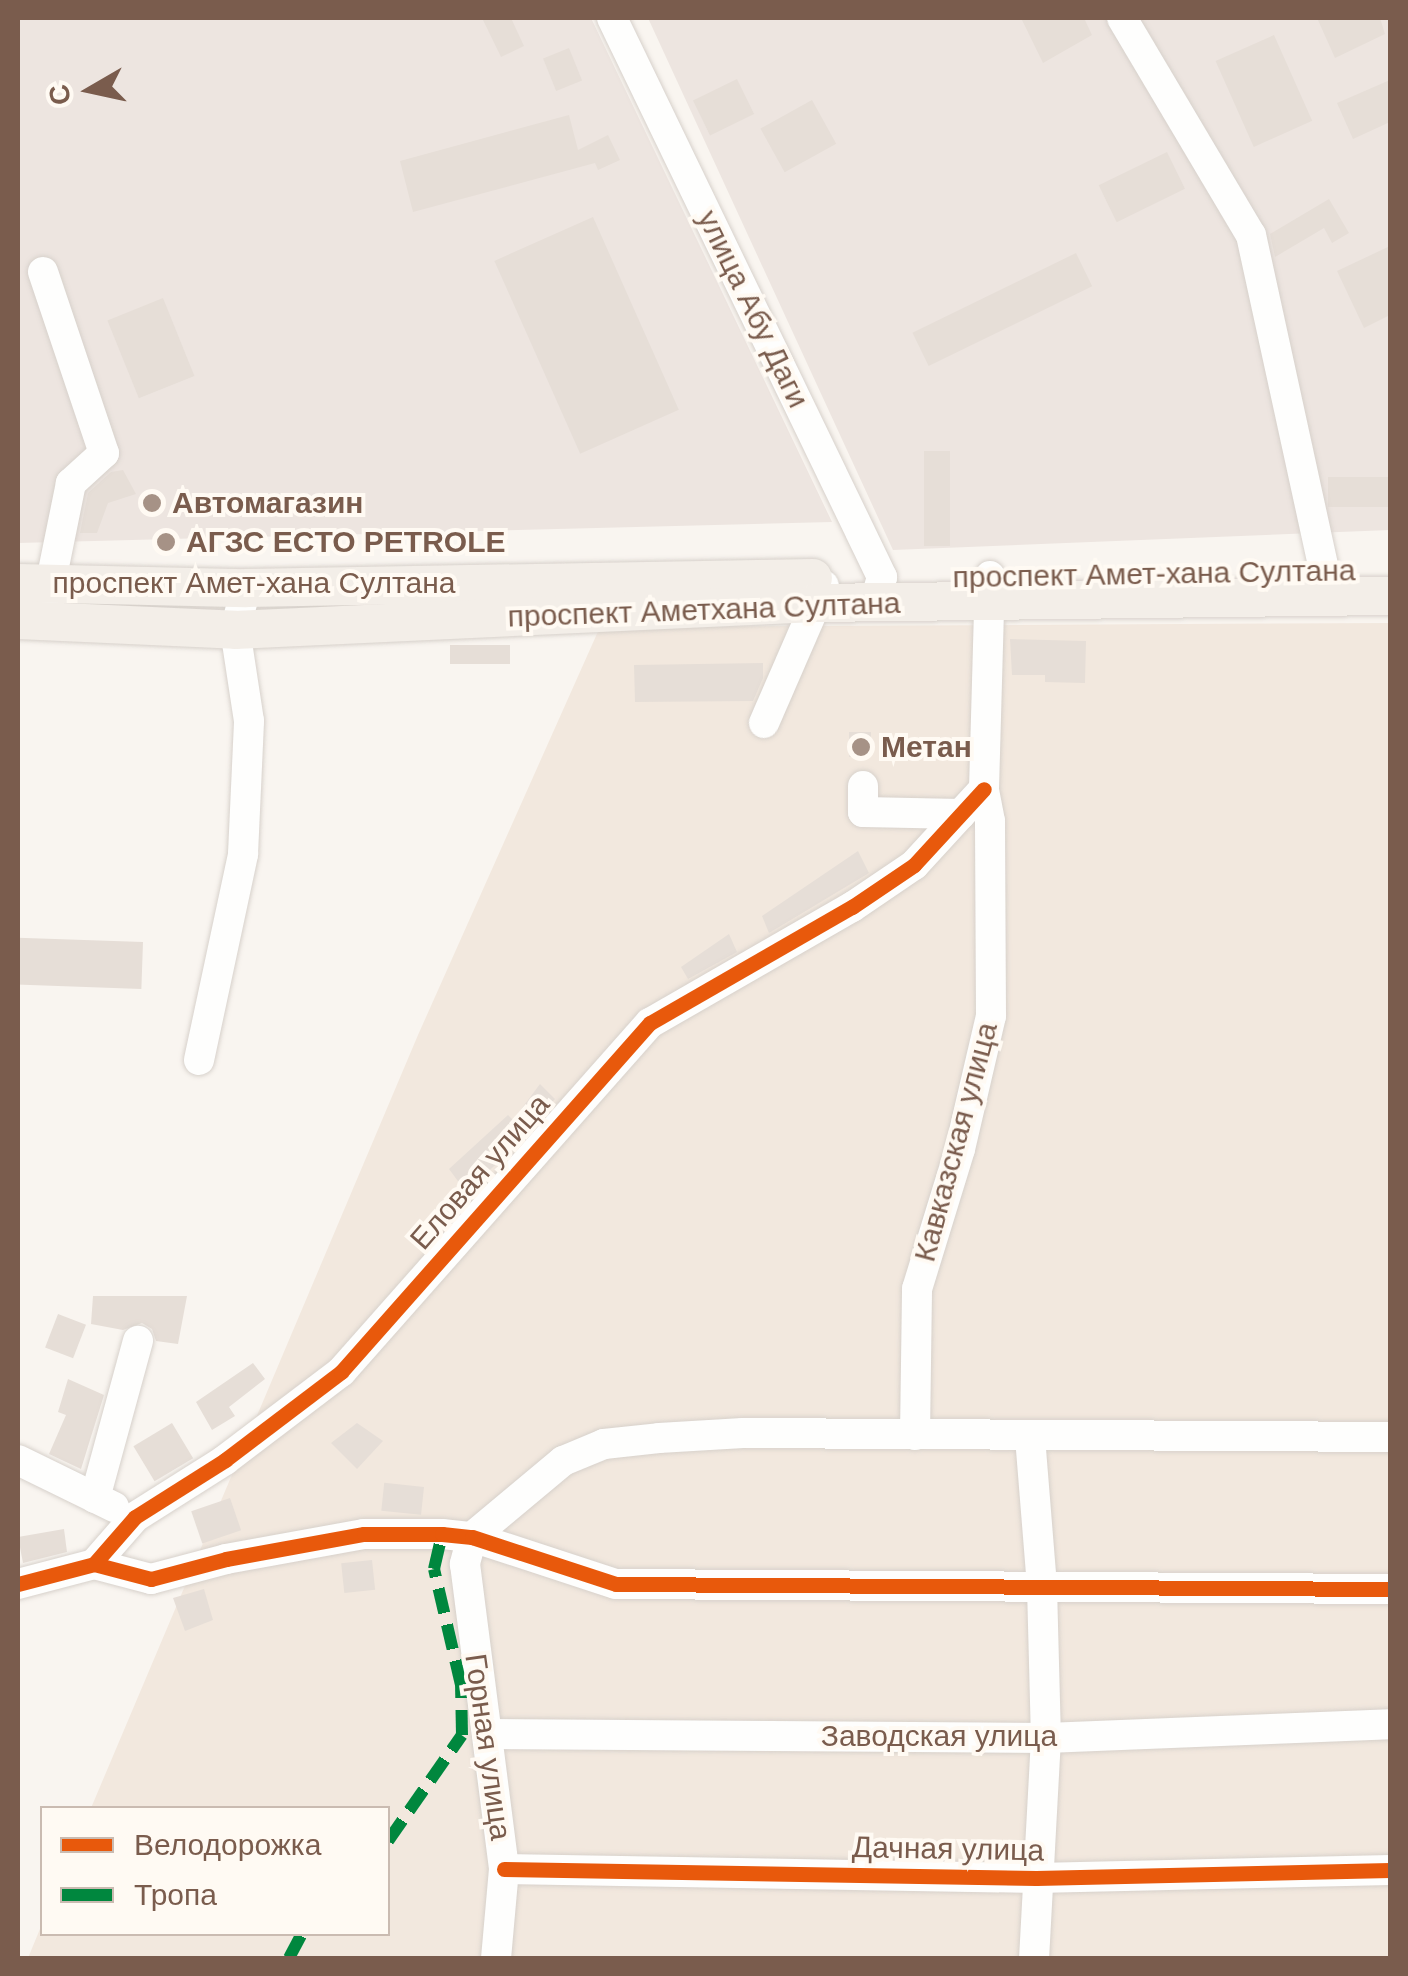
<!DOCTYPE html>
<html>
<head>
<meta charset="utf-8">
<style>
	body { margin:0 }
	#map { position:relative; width:1408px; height:1976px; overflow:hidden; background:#f9f5f0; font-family:Helvetica,sans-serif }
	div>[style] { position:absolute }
	.residential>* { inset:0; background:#f2e8de }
	.industrial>* { inset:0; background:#ede5e0 }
	.building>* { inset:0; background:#e6ded7; transform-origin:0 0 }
	.roads { filter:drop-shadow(0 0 2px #d7d1cb) drop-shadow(0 0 2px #d7d1cb) }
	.minor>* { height:30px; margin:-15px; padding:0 15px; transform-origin:15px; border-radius:15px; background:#fefefd }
	.major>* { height:38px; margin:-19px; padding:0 19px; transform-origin:19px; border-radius:19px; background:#f3eee8 }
	.quiet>* { height:12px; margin-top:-6px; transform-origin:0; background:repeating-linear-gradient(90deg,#00873e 0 25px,transparent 0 37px) }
	.cycleway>* { height:15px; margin:-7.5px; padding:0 7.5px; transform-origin:7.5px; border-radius:7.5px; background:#e8590c }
	.dots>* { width:28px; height:28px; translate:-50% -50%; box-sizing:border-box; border:5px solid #fffaf3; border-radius:50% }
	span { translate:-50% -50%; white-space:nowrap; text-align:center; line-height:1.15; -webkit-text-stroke:8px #fffaf3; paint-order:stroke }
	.street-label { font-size:30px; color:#7a5c4d }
	.poi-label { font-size:30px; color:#7a5c4d; font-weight:700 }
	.left { translate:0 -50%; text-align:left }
	.frame { position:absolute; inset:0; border:20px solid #7a5c4d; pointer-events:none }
	.legend { position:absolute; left:40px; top:1806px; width:350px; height:130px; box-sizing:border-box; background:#fffaf3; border:2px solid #cabbb1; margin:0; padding:12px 18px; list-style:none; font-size:30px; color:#7a5c4d }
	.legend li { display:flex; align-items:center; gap:20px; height:50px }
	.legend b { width:50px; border:2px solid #cabbb1 }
	.north { position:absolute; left:40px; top:40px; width:100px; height:100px; -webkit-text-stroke:8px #fffaf3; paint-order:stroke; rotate:261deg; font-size:28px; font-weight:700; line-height:40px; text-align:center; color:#7a5c4d }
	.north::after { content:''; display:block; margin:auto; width:35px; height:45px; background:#7a5c4d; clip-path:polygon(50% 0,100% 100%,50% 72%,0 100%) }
</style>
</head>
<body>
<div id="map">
	<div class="residential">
		<div style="clip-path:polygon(1390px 623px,1390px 1958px,28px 1958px,42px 1924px,42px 1934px,388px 1934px,388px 1808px,91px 1808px,418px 1035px,600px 627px)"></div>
	</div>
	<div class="industrial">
		<div style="clip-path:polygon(18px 18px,591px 18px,832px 522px,18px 543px)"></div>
		<div style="clip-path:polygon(648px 18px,1390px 18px,1390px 530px,893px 550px)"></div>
	</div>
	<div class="building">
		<div style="clip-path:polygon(482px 18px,511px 18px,524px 46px,501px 57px)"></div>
		<div style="clip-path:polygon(1021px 18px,1084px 18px,1092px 35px,1043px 63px)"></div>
		<div style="clip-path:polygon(1317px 18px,1380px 18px,1385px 34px,1335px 58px)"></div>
		<div style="left:1274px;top:35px;width:94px;height:64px;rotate:66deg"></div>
		<div style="left:569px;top:48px;width:35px;height:28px;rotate:68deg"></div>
		<div style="left:737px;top:79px;width:39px;height:49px;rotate:64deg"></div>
		<div style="clip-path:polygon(1390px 80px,1390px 122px,1353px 139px,1337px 103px)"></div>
		<div style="left:812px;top:100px;width:50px;height:59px;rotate:61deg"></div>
		<div style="clip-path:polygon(569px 115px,578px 150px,608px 135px,620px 160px,598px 170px,595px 163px,413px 212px,400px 161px)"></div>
		<div style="left:1167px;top:152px;width:41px;height:76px;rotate:64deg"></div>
		<div style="clip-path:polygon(1329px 199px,1349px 233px,1332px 243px,1324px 228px,1275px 257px,1270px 234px)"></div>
		<div style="left:593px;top:217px;width:211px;height:108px;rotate:66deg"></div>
		<div style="clip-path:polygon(1390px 246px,1390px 315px,1364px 328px,1337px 271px)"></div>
		<div style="left:1076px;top:253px;width:37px;height:182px;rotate:64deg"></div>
		<div style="left:163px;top:298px;width:84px;height:60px;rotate:68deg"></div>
		<div style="left:924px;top:451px;width:26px;height:95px"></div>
		<div style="clip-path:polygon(123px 470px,136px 494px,108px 503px,97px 533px,80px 533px,88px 493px,111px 472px)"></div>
		<div style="left:1390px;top:477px;width:30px;height:62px;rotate:90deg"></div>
		<div style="clip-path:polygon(1010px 639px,1086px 641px,1085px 683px,1045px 682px,1045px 675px,1012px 675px)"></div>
		<div style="left:510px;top:645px;width:19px;height:60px;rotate:90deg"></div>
		<div style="clip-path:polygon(763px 663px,763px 678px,753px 701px,635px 702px,634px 665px)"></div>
		<div style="left:849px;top:732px;width:22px;height:25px"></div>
		<div style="clip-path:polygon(858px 851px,869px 873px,769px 933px,762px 916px)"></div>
		<div style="clip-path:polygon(729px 934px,737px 952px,688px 979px,681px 967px)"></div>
		<div style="left:143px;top:942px;width:47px;height:125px;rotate:92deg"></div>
		<div style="clip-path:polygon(540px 1084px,555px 1099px,505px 1156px,466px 1192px,449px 1169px,508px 1115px,513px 1120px)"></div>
		<div style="clip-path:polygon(93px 1296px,187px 1296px,178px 1344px,156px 1341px,152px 1329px,142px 1323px,123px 1330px,91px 1324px)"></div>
		<div style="left:58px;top:1314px;width:30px;height:36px;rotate:21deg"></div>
		<div style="clip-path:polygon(253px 1363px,265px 1379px,229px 1407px,235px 1416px,212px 1430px,196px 1402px)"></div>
		<div style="clip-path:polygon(68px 1379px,104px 1395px,81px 1469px,49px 1454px,66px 1415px,58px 1412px)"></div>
		<div style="left:172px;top:1423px;width:41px;height:45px;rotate:59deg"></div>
		<div style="clip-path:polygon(357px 1423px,383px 1441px,357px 1469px,331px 1443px)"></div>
		<div style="left:424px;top:1487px;width:28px;height:40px;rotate:96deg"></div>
		<div style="left:230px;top:1498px;width:34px;height:41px;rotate:71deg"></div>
		<div style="clip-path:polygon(64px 1529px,67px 1552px,23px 1563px,18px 1537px)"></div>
		<div style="left:372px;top:1560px;width:30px;height:31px;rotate:84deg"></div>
		<div style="clip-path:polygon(204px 1589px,213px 1620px,185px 1631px,173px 1598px)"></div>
	</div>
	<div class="roads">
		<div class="minor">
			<div style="left:612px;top:18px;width:621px;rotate:64.22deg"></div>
			<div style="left:882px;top:577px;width:26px;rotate:106deg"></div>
			<div style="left:1122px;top:18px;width:252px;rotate:59.3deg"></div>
			<div style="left:1251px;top:235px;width:346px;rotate:77.7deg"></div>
			<div style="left:1325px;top:573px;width:26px;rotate:111deg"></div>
			<div style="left:43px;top:272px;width:191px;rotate:71.4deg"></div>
			<div style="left:104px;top:453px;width:45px;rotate:137.7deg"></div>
			<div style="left:71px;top:483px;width:120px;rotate:101.5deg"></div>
			<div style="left:764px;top:723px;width:150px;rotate:-66.5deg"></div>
			<div style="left:863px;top:786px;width:26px;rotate:90deg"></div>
			<div style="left:863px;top:812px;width:98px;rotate:1.2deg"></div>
			<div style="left:199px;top:1060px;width:211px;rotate:-77.9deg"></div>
			<div style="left:243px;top:854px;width:133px;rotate:-87.4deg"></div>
			<div style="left:249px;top:721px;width:92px;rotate:-98.7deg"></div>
			<div style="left:235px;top:630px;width:43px;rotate:-75.3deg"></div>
			<div style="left:915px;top:1435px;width:146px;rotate:-89.2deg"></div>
			<div style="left:917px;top:1289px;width:146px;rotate:-72.9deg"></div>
			<div style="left:960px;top:1149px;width:137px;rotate:-76.9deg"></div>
			<div style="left:991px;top:1016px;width:195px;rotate:-90.3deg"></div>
			<div style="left:990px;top:821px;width:33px;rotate:-101deg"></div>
			<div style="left:984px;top:789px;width:213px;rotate:-88.4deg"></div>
			<div style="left:1030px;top:1437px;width:150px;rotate:85.4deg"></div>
			<div style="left:1042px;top:1587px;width:151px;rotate:88.5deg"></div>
			<div style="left:1046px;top:1738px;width:220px;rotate:93.1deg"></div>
			<div style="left:18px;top:1460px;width:107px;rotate:26.1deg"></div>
			<div style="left:95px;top:1498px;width:163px;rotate:-74.7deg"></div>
			<div style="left:472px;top:1537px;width:119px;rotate:-39.9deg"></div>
			<div style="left:563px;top:1461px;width:44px;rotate:-22.5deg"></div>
			<div style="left:604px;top:1444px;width:55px;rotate:-6.2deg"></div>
			<div style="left:659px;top:1438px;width:84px;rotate:-3.4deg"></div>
			<div style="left:743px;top:1433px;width:647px;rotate:0.35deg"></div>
			<div style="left:472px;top:1537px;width:28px;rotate:105deg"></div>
			<div style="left:465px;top:1564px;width:307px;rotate:82.7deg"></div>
			<div style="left:504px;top:1869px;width:89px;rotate:95.1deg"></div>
			<div style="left:94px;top:1564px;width:59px;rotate:14.7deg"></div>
			<div style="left:151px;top:1579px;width:78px;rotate:-14.9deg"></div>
			<div style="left:226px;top:1559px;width:140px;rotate:-10.3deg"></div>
			<div style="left:364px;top:1534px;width:78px"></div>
			<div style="left:442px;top:1534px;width:30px;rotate:6deg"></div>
			<div style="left:472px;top:1537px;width:151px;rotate:18.1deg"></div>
			<div style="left:616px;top:1584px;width:774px;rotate:0.37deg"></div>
			<div style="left:18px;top:1584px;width:79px;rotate:-14.7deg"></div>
			<div style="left:94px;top:1564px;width:62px;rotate:-48.9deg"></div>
			<div style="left:135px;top:1517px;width:107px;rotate:-32.3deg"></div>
			<div style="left:225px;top:1460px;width:146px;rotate:-37.2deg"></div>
			<div style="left:341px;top:1372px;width:466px;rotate:-48.5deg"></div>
			<div style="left:650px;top:1023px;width:233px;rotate:-29.9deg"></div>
			<div style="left:852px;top:907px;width:75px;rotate:-34.1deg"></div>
			<div style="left:914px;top:865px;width:103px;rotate:-47.4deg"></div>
			<div style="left:487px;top:1734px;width:559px;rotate:0.41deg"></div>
			<div style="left:1046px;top:1738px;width:344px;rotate:-2.3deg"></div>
			<div style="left:504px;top:1869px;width:532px;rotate:0.97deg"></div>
			<div style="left:1036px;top:1878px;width:354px;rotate:-1.3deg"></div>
		</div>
		<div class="major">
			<div style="left:18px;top:583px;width:228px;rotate:1.3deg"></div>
			<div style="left:246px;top:588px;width:567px;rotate:-1.01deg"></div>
			<div style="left:18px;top:620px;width:217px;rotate:2.6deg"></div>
			<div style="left:235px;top:630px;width:581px;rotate:-2.67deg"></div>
			<div style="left:815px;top:603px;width:575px;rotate:-0.7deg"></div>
		</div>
	</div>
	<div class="quiet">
		<div style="left:388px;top:1841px;width:129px;rotate:-55.1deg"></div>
		<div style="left:462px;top:1735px;width:50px;rotate:-91.1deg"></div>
		<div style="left:461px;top:1685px;width:119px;rotate:-103.1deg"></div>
		<div style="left:434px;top:1569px;width:36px;rotate:-77deg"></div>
		<div style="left:289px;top:1958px;width:27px;rotate:-62deg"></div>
	</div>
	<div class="cycleway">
		<div style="left:94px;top:1564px;width:59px;rotate:14.7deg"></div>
		<div style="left:151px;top:1579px;width:78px;rotate:-14.9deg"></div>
		<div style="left:226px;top:1559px;width:140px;rotate:-10.3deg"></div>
		<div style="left:364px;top:1534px;width:78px"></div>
		<div style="left:442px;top:1534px;width:30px;rotate:6deg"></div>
		<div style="left:472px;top:1537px;width:151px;rotate:18.1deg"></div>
		<div style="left:616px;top:1584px;width:774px;rotate:0.37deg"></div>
		<div style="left:18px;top:1584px;width:79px;rotate:-14.7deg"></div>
		<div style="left:94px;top:1564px;width:62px;rotate:-48.9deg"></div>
		<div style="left:135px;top:1517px;width:107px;rotate:-32.3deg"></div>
		<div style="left:225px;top:1460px;width:146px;rotate:-37.2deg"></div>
		<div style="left:341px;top:1372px;width:466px;rotate:-48.5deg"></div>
		<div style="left:650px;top:1023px;width:233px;rotate:-29.9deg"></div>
		<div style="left:852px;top:907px;width:75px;rotate:-34.1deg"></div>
		<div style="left:914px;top:865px;width:103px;rotate:-47.4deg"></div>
		<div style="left:504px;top:1869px;width:532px;rotate:0.97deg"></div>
		<div style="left:1036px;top:1878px;width:354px;rotate:-1.3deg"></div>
	</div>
	<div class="dots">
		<div style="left:152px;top:503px;background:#a69286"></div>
		<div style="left:166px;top:542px;background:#a69286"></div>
		<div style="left:861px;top:747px;background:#a69286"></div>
	</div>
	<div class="street-label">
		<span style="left:753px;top:309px;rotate:64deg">улица Абу Даги</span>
		<span style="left:1154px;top:574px;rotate:-1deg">проспект Амет-хана Султана</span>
		<span style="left:254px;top:583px">проспект Амет-хана Султана</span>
		<span style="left:704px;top:610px;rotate:-2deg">проспект Аметхана Султана</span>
		<span style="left:956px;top:1142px;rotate:-75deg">Кавказская улица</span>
		<span style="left:480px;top:1172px;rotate:-49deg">Еловая улица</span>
		<span style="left:939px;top:1736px">Заводская улица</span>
		<span style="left:488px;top:1747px;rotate:82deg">Горная улица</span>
		<span style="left:948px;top:1849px;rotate:1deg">Дачная улица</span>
	</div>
	<div class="poi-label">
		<span class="left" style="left:172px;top:503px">Автомагазин</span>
		<span class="left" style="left:186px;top:542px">АГЗС ECTO PETROLE</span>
		<span class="left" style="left:881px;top:747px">Метан</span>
	</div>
	<div class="frame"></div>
	<ul class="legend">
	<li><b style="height:12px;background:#e8590c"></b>Велодорожка</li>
	<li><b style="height:12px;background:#00873e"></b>Тропа</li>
	</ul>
	<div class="north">С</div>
</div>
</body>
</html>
